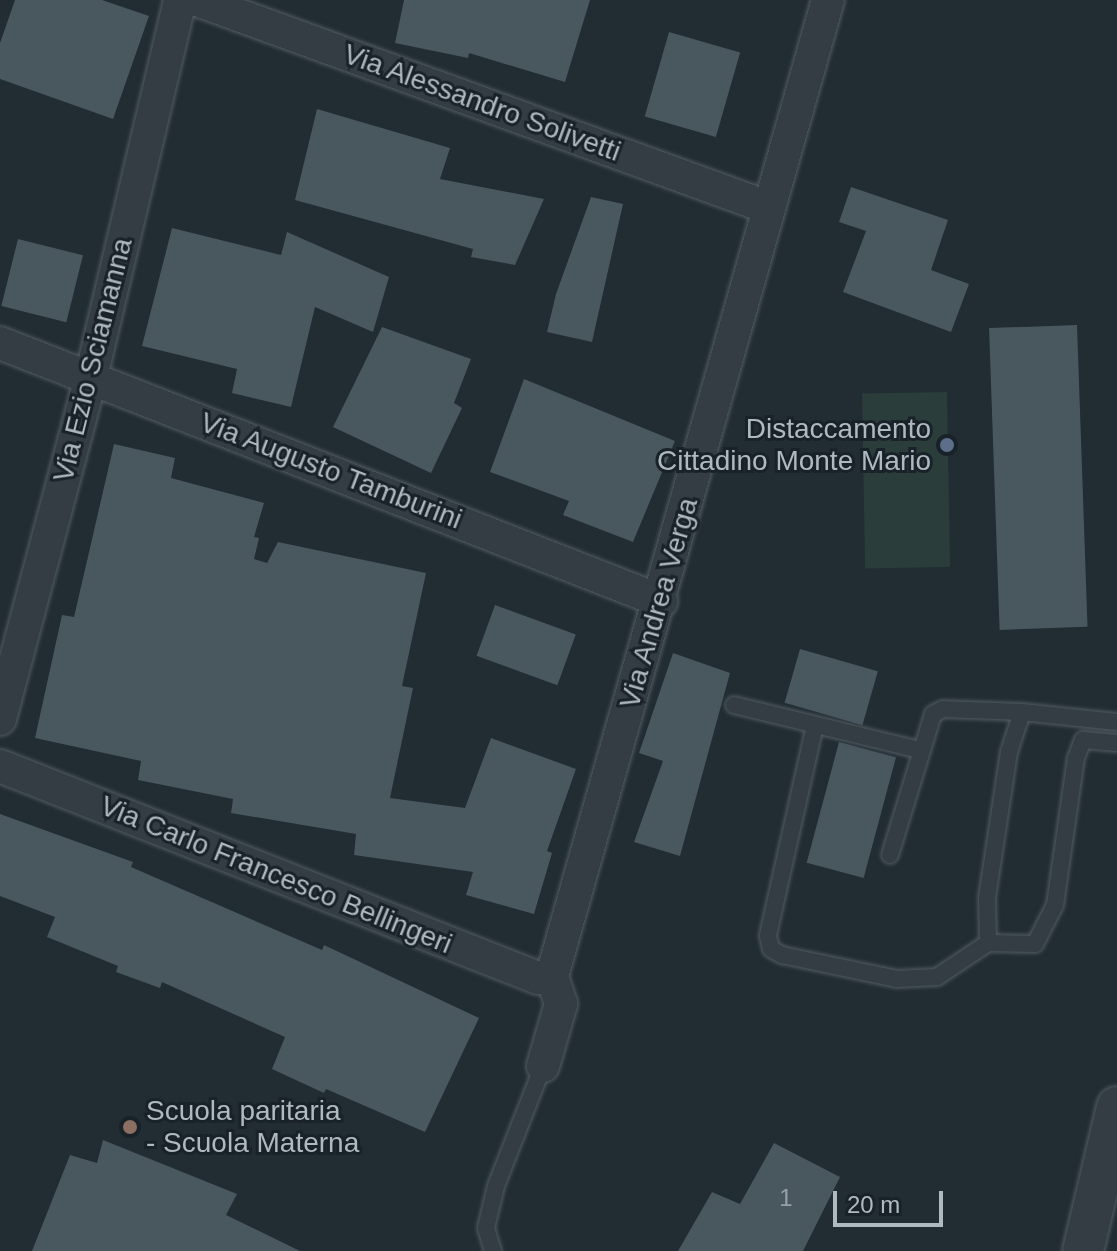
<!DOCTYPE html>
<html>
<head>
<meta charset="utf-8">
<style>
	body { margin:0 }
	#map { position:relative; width:1117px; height:1251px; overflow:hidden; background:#212c33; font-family:Arial,sans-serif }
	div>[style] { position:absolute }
	.green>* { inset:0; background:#2a3d3a; transform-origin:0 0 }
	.building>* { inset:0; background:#49575f; transform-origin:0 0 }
	.roads { filter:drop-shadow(0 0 2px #525b62) drop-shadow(0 0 2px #525b62) }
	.service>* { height:16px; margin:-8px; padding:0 8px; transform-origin:8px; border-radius:8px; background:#343d44 }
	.minor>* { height:32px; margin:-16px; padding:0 16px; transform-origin:16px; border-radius:16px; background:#343d44 }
	.tertiary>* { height:40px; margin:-20px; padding:0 20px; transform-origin:20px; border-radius:20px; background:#343d44 }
	.dots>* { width:22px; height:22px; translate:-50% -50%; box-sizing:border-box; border:4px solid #1a2229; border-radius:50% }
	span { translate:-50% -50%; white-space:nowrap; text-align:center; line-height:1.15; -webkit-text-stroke:6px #1a2229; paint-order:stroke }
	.number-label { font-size:24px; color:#95a0a8 }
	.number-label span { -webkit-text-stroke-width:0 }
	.street-label { font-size:28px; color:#aeb9c1 }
	.poi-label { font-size:28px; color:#aeb9c1 }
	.right { translate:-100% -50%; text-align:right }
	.left { translate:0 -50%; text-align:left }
	.scale { position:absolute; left:833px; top:1191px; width:110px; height:36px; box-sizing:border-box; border:4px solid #aeb9c1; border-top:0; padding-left:10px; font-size:24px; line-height:28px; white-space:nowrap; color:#aeb9c1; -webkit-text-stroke:6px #1a2229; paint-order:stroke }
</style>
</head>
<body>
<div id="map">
	<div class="green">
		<div style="left:947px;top:392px;width:175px;height:85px;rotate:89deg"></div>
	</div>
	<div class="building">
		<div style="clip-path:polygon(15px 0,102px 0,149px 16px,113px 119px,0 79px,0 43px)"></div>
		<div style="clip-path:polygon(404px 0,590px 0,565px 82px,469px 53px,468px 58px,395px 43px)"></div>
		<div style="left:669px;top:32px;width:74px;height:88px;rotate:16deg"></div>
		<div style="clip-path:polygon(317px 109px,450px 148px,440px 179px,544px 199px,515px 265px,471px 257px,473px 249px,295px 200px)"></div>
		<div style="clip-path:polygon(851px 187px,948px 220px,931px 270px,969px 284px,951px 332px,843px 292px,866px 231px,839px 222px)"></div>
		<div style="clip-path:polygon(591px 197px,623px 204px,592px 342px,547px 332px,556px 294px)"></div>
		<div style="clip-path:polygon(172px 228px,281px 255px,287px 232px,389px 277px,373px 332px,315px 307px,291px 407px,232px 393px,237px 369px,142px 346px)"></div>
		<div style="left:18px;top:239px;width:67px;height:69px;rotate:14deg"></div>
		<div style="left:1077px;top:325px;width:302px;height:88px;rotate:88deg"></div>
		<div style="clip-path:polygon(382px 327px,471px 359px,454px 403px,462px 408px,431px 473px,333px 427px)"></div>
		<div style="clip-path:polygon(524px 379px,675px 441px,633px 542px,563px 515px,569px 501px,490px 472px)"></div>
		<div style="clip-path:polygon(114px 444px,175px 458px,171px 478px,264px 503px,254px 537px,259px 538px,254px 559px,267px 563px,278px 542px,426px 573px,402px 686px,413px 688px,390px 798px,465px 808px,491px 738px,576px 769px,547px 851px,552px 853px,534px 914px,466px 895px,473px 872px,354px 855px,356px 834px,231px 813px,233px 799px,138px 780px,141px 761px,35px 738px,62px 615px,74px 617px)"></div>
		<div style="left:495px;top:605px;width:86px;height:54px;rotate:20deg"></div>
		<div style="left:800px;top:649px;width:81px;height:56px;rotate:16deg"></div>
		<div style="clip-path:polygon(673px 653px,730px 673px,680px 856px,634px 842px,663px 761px,639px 753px)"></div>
		<div style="left:839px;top:742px;width:59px;height:125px;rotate:15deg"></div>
		<div style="clip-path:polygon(0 814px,133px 862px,131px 867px,322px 950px,324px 945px,479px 1018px,425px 1132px,326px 1089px,324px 1093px,272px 1069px,285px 1037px,162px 982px,160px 988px,116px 972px,118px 966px,47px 937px,55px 917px,0 896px)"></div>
		<div style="clip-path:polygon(103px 1140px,237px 1194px,226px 1215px,300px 1251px,32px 1251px,70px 1155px,97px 1163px)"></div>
		<div style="clip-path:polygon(774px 1143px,840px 1177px,803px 1251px,678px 1251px,712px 1192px,740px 1204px)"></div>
	</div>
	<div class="roads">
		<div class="service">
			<div style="left:734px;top:705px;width:191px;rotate:13.6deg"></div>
			<div style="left:1117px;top:722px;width:96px;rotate:-174deg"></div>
			<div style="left:1022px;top:712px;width:42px;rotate:108deg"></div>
			<div style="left:1009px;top:752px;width:148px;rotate:98.6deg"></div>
			<div style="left:987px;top:898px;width:45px;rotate:88.7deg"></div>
			<div style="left:988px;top:943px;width:47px;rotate:1.2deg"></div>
			<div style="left:1035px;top:944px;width:44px;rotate:-62.9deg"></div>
			<div style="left:1055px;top:905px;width:148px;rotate:-81.9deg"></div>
			<div style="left:1076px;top:758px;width:19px;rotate:-69deg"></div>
			<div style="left:1083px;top:740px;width:34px;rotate:5deg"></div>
			<div style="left:815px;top:725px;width:216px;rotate:102.6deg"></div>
			<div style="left:768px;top:936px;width:13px;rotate:77deg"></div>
			<div style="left:771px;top:949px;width:13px;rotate:29deg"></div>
			<div style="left:782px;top:955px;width:117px;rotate:11.8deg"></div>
			<div style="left:897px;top:979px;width:40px;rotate:-2.9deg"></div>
			<div style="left:937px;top:977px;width:61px;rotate:-33.7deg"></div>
			<div style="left:890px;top:855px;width:147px;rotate:-73deg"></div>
			<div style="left:933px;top:714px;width:11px;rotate:-27deg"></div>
			<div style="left:943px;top:709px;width:79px;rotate:2.2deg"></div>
			<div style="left:493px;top:1251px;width:24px;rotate:-107deg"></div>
			<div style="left:486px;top:1228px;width:43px;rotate:-76.6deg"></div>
			<div style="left:496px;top:1186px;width:129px;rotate:-68.6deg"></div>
		</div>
		<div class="minor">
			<div style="left:197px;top:0;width:606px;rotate:19.96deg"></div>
			<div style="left:0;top:343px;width:710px;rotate:21.32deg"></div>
			<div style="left:0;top:719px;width:354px;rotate:-75.1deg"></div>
			<div style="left:91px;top:377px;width:387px;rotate:-76.7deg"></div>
			<div style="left:0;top:766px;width:578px;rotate:21.51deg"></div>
			<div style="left:538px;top:978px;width:14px;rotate:-8deg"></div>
			<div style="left:543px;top:1066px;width:65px;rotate:-73.8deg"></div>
			<div style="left:561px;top:1004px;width:29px;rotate:-108deg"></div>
			<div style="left:552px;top:976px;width:1014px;rotate:-74.21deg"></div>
		</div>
		<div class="tertiary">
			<div style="left:1083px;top:1251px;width:148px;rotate:-76.7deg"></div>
		</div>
	</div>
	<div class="dots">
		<div style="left:947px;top:445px;background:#5c6f8a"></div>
		<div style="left:130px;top:1127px;background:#8d6e63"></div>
	</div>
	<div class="number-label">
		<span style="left:786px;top:1198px">1</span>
	</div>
	<div class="street-label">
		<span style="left:482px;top:103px;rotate:20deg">Via Alessandro Solivetti</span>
		<span style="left:93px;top:360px;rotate:-76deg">Via Ezio Sciamanna</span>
		<span style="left:331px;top:471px;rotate:21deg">Via Augusto Tamburini</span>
		<span style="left:659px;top:603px;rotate:-74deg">Via Andrea Verga</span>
		<span style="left:276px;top:875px;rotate:22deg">Via Carlo Francesco Bellingeri</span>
	</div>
	<div class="poi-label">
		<span class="right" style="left:931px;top:445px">Distaccamento<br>Cittadino Monte Mario</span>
		<span class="left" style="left:146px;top:1127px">Scuola paritaria<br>- Scuola Materna</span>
	</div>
	<div class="scale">20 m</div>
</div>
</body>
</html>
